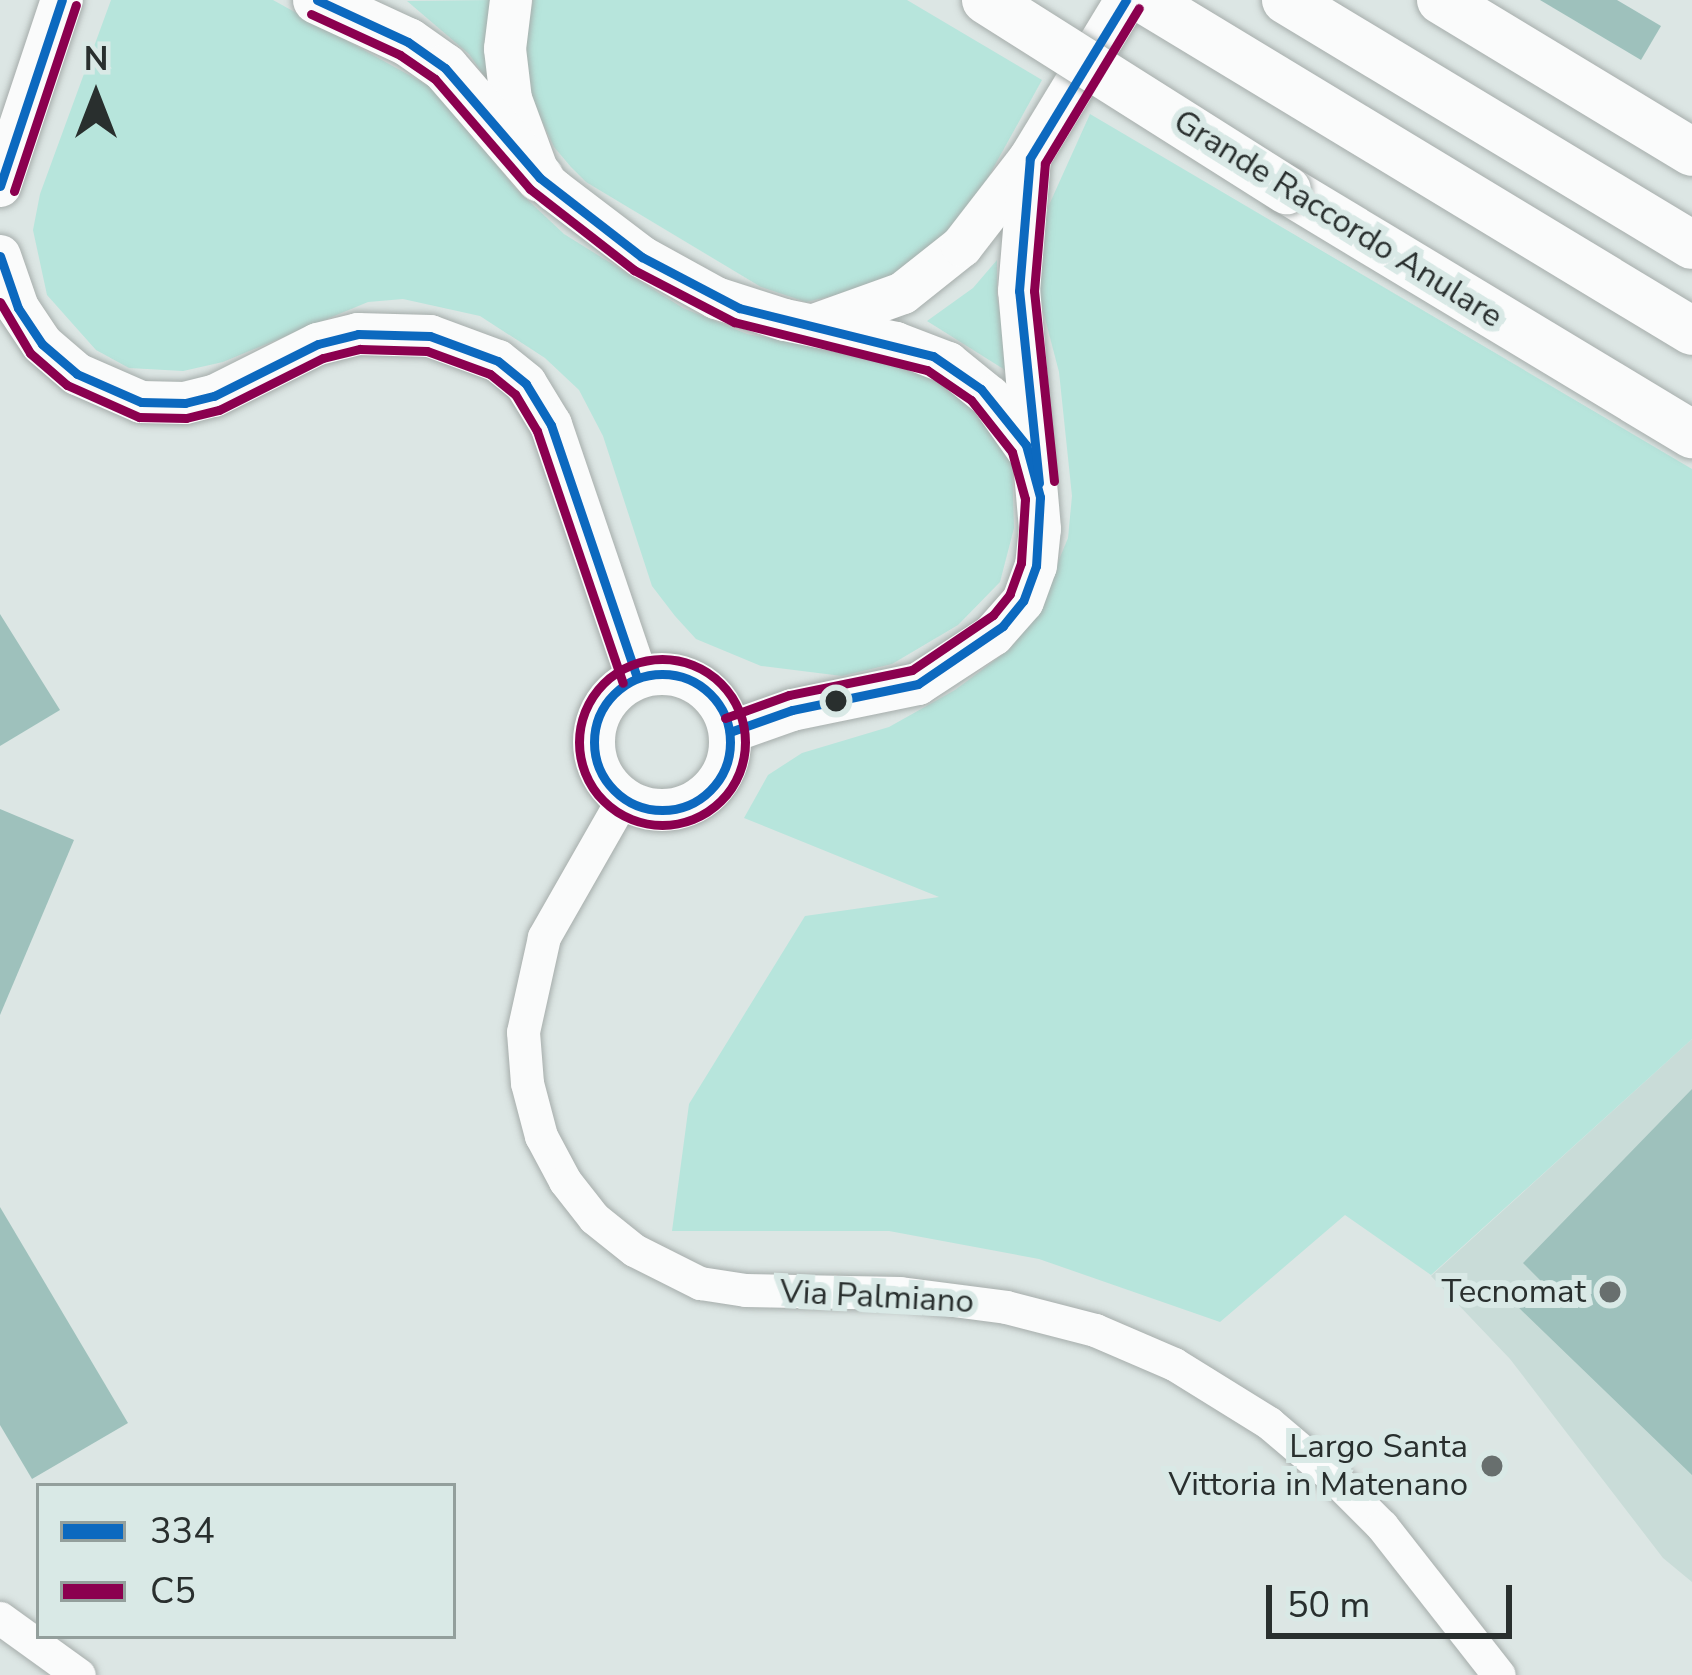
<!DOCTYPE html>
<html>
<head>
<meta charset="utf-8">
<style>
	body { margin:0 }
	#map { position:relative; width:1692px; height:1675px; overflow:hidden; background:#dce6e4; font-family:"Nunito Sans",sans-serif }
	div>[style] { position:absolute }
	.built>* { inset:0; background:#c9dcd8 }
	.green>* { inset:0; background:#b7e5dc }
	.building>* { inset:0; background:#9ec1bc }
	.roads { filter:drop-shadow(0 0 3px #a6adab) drop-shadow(0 0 3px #a6adab) }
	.minor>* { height:33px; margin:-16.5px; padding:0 16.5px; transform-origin:16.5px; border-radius:16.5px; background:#fafbfb }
	.major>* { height:42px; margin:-21px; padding:0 21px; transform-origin:21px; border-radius:21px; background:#fafbfb }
	.major>.ring { margin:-21px; padding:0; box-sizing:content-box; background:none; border:42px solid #fafbfb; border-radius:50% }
	.highway>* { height:48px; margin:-24px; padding:0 24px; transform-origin:24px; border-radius:24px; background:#fafbfb }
	.bridges { filter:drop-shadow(0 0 3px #a6adab) drop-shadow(0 0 3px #a6adab) }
	.highway-bridge>* { height:48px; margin:-24px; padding:0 24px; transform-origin:24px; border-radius:24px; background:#fafbfb }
	.bus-1>* { height:9px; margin:-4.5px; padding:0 4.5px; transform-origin:4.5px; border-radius:4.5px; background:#0c69bf }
	.bus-1>.ring { margin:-4.5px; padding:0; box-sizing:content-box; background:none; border:9px solid #0c69bf; border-radius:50% }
	.bus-2>* { height:9px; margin:-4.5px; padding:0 4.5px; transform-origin:4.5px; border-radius:4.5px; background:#8b004f }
	.bus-2>.ring { margin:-4.5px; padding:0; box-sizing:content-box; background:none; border:9px solid #8b004f; border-radius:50% }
	.dots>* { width:33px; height:33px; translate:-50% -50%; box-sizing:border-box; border:6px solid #d9e9e6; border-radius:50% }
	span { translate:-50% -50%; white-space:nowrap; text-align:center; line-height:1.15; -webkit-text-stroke:12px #d9e9e6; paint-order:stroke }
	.street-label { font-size:33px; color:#292f2e }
	.poi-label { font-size:33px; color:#292f2e }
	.right { translate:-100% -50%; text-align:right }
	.legend { position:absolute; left:36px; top:1483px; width:420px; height:156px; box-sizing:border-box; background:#d9e9e6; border:3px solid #939f9c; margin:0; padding:15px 21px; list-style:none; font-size:36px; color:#292f2e }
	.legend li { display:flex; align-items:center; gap:24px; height:60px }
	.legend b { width:60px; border:3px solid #939f9c }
	.north { position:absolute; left:36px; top:36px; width:120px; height:120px; -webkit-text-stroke:9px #d9e9e6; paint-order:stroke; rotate:0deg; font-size:33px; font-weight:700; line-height:48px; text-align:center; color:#292f2e }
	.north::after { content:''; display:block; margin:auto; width:42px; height:54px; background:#292f2e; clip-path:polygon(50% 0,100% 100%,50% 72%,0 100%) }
	.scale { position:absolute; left:1266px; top:1585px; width:246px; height:54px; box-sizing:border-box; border:6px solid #292f2e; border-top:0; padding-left:15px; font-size:36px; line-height:42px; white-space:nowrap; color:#292f2e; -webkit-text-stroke:9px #d9e9e6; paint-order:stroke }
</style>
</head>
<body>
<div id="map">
	<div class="built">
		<div style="clip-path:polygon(1692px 1039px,1692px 1582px,1663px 1558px,1510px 1359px,1431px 1276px)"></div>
	</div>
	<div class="green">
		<div style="clip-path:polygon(111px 0,273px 0,438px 91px,515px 188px,564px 234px,683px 308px,747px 334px,886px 360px,933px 377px,970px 400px,1012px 461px,1014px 528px,1000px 582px,958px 625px,892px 664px,842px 676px,761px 666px,696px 639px,675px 616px,652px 586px,603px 436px,579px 390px,545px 358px,480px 316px,403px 299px,368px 302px,223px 362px,183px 371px,129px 368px,96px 350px,47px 295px,33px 230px,40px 194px)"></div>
		<div style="clip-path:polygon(495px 0,490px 84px,469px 54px,407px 1px)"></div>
		<div style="clip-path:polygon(533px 0,907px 0,1042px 80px,985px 183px,941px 240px,879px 285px,806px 302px,761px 287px,586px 182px,571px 167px,554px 147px,532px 99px,524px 50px)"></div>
		<div style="clip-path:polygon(1090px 114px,1692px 469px,1692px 1039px,1431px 1275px,1345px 1215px,1220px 1322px,1039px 1259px,889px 1231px,672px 1231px,689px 1104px,805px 916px,939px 897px,744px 818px,768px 775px,802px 753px,889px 727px,955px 690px,1010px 649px,1036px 615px,1068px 538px,1072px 496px,1059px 372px,1036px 284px,1039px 243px,1049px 205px)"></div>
		<div style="clip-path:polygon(997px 260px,997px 298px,1013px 375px,927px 321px,973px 288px)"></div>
	</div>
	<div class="building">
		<div style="clip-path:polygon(1540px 0,1617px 0,1661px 26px,1641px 60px)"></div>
		<div style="clip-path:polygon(0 614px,60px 710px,0 746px)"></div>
		<div style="clip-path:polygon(0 809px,74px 840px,0 1015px)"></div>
		<div style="clip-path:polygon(1692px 1089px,1692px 1475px,1516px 1305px,1540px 1280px,1523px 1263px)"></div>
		<div style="clip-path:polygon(0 1207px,128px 1423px,32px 1479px,0 1425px)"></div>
	</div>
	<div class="roads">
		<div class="minor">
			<div style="left:622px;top:800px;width:158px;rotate:119.7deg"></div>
			<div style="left:544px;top:937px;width:97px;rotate:102.5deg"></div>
			<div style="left:523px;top:1032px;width:51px;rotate:85.5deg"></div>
			<div style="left:527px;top:1083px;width:55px;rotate:75.2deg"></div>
			<div style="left:541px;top:1136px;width:51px;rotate:61.9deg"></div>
			<div style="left:565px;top:1181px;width:47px;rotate:51.9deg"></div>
			<div style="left:594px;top:1218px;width:51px;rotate:38.7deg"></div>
			<div style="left:634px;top:1250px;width:74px;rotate:26.6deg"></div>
			<div style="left:700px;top:1283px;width:46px;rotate:8.8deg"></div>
			<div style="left:745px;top:1290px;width:155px;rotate:1.1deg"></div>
			<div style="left:900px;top:1293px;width:107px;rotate:7.5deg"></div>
			<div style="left:1006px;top:1307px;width:92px;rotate:14.5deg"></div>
			<div style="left:1095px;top:1330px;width:86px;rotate:23.3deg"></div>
			<div style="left:1174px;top:1364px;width:112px;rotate:31.8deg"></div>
			<div style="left:1269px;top:1423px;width:87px;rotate:40.3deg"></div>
			<div style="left:1335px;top:1479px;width:66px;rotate:45deg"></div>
			<div style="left:1382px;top:1526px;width:189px;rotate:51.9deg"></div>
			<div style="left:0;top:1618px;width:97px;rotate:35.8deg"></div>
		</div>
		<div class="major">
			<div style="left:511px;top:0;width:49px;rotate:97deg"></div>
			<div style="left:505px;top:49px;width:50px;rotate:83.2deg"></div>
			<div style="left:511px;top:99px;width:84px;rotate:69.8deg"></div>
			<div style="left:540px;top:178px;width:20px;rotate:41deg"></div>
			<div style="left:555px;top:191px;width:109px;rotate:37.2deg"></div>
			<div style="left:642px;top:257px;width:85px;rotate:29deg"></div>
			<div style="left:716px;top:298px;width:72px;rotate:17.7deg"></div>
			<div style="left:785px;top:320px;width:113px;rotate:11.7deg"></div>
			<div style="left:896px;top:343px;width:56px;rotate:21deg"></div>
			<div style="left:948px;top:363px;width:54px;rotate:39deg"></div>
			<div style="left:990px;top:397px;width:71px;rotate:54.7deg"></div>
			<div style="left:0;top:186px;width:196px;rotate:-71.6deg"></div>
			<div style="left:0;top:256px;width:55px;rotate:70.9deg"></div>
			<div style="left:18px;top:308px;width:43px;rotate:56.3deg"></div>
			<div style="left:42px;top:344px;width:46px;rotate:40.6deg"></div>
			<div style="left:77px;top:374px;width:70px;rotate:23.6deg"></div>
			<div style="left:141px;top:402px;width:44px;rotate:1.3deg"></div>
			<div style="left:185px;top:403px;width:30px;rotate:-14deg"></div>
			<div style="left:214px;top:396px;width:116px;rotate:-26.6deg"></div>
			<div style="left:318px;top:344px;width:41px;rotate:-14deg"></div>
			<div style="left:358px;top:334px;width:72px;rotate:1.6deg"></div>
			<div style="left:430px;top:336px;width:72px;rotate:20.2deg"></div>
			<div style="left:498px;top:361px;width:36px;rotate:39deg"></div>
			<div style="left:526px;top:384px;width:48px;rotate:58.6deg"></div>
			<div style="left:551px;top:425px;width:267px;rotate:71.2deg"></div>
			<div style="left:817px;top:324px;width:91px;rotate:-19.8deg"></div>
			<div style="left:903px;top:293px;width:75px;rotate:-38.5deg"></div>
			<div style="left:962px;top:246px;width:111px;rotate:-52.3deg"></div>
			<div style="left:1030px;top:158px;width:185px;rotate:-58.7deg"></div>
			<div class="ring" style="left:594px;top:674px;width:94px;height:94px"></div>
			<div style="left:730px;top:732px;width:66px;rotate:-19.5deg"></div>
			<div style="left:792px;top:710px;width:129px;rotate:-11.7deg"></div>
			<div style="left:918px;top:684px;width:90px;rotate:-33.2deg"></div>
			<div style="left:993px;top:635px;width:45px;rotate:-48.6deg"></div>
			<div style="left:1023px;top:601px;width:37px;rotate:-70deg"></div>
			<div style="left:1036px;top:566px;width:37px;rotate:-84deg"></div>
			<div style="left:1040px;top:529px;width:239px;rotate:-95deg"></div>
			<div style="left:1019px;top:291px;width:133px;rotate:-85.3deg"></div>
		</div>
		<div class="highway">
			<div style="left:317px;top:0;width:100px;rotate:24.8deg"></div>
			<div style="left:408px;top:42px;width:45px;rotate:35.1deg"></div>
			<div style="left:445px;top:68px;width:145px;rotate:49.2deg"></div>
			<div style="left:1145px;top:0;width:639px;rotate:31.18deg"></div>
			<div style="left:1286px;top:0;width:474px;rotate:31.1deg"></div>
			<div style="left:1441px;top:0;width:293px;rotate:31.2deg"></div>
			<div style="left:1287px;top:190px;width:473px;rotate:31.1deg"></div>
		</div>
	</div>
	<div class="bridges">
		<div class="highway-bridge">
			<div style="left:986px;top:0;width:356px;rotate:32.3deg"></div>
		</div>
	</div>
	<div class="bus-1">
		<div style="left:317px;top:0;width:100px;rotate:24.8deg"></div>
		<div style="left:408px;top:42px;width:45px;rotate:35.1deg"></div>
		<div style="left:445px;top:68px;width:145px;rotate:49.2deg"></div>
		<div style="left:540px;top:178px;width:129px;rotate:37.8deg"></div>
		<div style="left:642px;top:257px;width:110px;rotate:27.7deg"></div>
		<div style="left:739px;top:308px;width:200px;rotate:13.9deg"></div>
		<div style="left:933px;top:356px;width:58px;rotate:34.5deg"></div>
		<div style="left:981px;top:389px;width:72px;rotate:51.2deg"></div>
		<div style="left:1026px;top:445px;width:54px;rotate:74.9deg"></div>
		<div style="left:1040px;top:497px;width:69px;rotate:93.3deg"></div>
		<div style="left:1036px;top:566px;width:37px;rotate:110deg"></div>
		<div style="left:1023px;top:601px;width:32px;rotate:129deg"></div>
		<div style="left:1003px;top:626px;width:103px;rotate:145.7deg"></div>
		<div style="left:918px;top:684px;width:129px;rotate:168.3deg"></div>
		<div style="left:792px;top:710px;width:66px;rotate:160.5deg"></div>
		<div style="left:0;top:186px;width:196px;rotate:-71.6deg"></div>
		<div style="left:0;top:256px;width:55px;rotate:70.9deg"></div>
		<div style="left:18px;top:308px;width:43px;rotate:56.3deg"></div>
		<div style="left:42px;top:344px;width:46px;rotate:40.6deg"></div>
		<div style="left:77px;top:374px;width:70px;rotate:23.6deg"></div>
		<div style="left:141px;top:402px;width:44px;rotate:1.3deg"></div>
		<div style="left:185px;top:403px;width:30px;rotate:-14deg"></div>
		<div style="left:214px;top:396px;width:116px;rotate:-26.6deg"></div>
		<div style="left:318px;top:344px;width:41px;rotate:-14deg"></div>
		<div style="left:358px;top:334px;width:72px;rotate:1.6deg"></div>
		<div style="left:430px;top:336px;width:72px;rotate:20.2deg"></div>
		<div style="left:498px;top:361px;width:36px;rotate:39deg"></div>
		<div style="left:526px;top:384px;width:48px;rotate:58.6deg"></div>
		<div style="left:551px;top:425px;width:267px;rotate:71.2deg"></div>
		<div style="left:1039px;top:483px;width:193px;rotate:-95.9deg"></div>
		<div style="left:1019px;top:291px;width:133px;rotate:-85.3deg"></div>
		<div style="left:1030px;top:158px;width:185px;rotate:-58.7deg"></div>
		<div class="ring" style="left:594px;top:674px;width:127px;height:127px"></div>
	</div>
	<div class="bus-2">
		<div style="left:311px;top:14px;width:98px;rotate:24.7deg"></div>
		<div style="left:400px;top:55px;width:42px;rotate:34.4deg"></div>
		<div style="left:435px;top:79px;width:145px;rotate:49.2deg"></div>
		<div style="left:530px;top:189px;width:132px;rotate:37.9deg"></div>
		<div style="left:634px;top:270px;width:113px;rotate:27.5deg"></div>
		<div style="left:734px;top:322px;width:199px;rotate:14deg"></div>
		<div style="left:927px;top:370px;width:53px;rotate:34.3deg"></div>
		<div style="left:971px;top:400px;width:66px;rotate:51.7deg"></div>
		<div style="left:1012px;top:452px;width:49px;rotate:74.5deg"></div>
		<div style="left:1025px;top:499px;width:64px;rotate:93.6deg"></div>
		<div style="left:1021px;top:563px;width:33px;rotate:110deg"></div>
		<div style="left:1010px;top:594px;width:27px;rotate:129deg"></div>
		<div style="left:993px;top:615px;width:98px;rotate:145.8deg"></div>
		<div style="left:912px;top:670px;width:126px;rotate:168.5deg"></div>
		<div style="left:789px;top:695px;width:68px;rotate:160.2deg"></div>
		<div style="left:14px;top:191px;width:196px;rotate:-71.6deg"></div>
		<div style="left:0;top:302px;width:59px;rotate:59.5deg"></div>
		<div style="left:30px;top:353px;width:49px;rotate:40.9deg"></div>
		<div style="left:67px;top:385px;width:79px;rotate:24deg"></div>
		<div style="left:139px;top:417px;width:47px;rotate:1.2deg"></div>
		<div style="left:186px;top:418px;width:34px;rotate:-14deg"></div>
		<div style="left:219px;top:410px;width:116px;rotate:-26.6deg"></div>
		<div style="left:323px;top:358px;width:38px;rotate:-14deg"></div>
		<div style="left:360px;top:349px;width:67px;rotate:1.7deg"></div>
		<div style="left:427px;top:351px;width:67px;rotate:20.1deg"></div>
		<div style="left:490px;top:374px;width:32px;rotate:39deg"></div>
		<div style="left:515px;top:394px;width:43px;rotate:59.3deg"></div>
		<div style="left:537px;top:431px;width:266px;rotate:71.2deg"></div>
		<div style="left:1054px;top:481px;width:191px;rotate:-96deg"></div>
		<div style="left:1034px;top:291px;width:128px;rotate:-85.1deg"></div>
		<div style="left:1045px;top:163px;width:181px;rotate:-58.8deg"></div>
		<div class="ring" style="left:579px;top:659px;width:157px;height:157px"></div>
	</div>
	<div class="dots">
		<div style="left:836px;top:701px;background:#292f2e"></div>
		<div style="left:1610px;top:1292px;background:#686f6e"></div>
		<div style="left:1492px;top:1466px;background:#686f6e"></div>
	</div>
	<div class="street-label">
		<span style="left:1338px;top:219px;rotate:32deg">Grande Raccordo Anulare</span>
		<span style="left:877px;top:1297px;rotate:3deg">Via Palmiano</span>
	</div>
	<div class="poi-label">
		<span class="right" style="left:1586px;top:1292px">Tecnomat</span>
		<span class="right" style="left:1468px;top:1466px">Largo Santa<br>Vittoria in Matenano</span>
	</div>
	<ul class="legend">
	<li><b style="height:15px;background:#0c69bf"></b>334</li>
	<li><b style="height:15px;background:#8b004f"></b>C5</li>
	</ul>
	<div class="north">N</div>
	<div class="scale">50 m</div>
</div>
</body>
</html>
